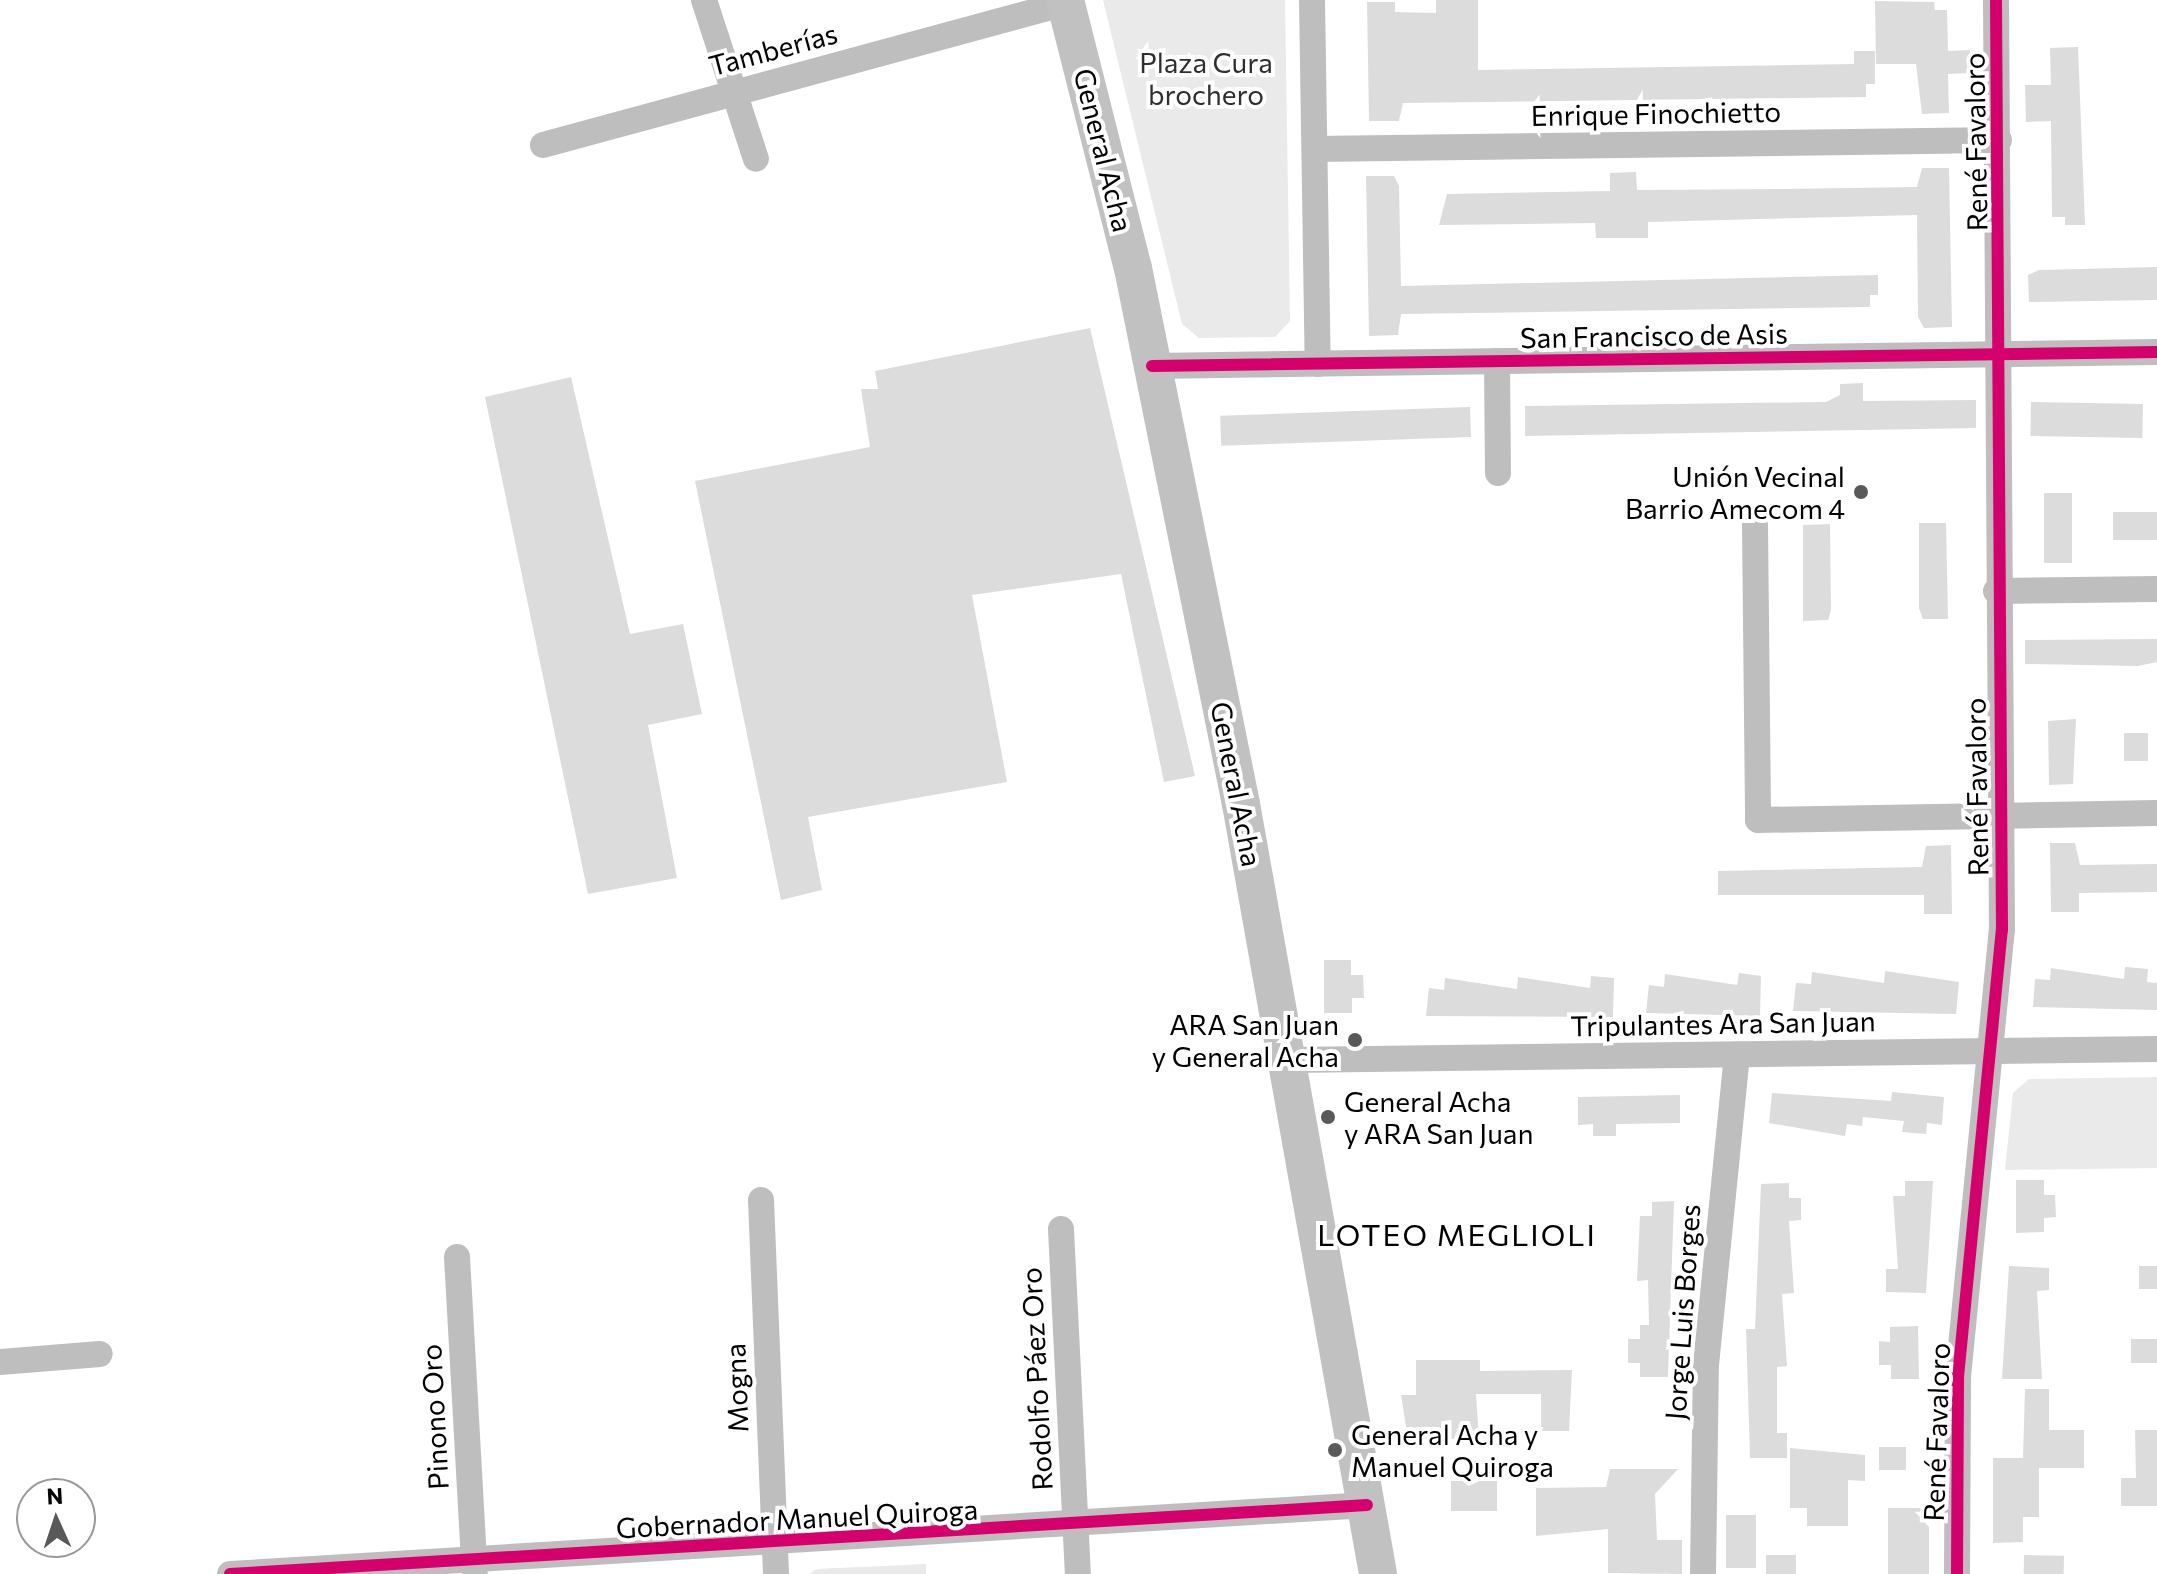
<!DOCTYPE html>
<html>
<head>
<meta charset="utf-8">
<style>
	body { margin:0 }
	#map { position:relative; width:2157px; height:1574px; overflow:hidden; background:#fff; font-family:Commissioner,sans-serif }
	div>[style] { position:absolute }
	.green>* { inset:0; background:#eaeaea }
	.building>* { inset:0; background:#dcdcdc; transform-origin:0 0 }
	.minor>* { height:26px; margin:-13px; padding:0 13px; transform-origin:13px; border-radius:13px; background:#bebebe }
	.secondary>* { height:38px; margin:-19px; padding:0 19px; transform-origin:19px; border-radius:19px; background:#c1c1c1 }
	.cycleway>* { height:12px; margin:-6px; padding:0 6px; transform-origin:6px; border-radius:6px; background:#d6006c }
	.dots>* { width:22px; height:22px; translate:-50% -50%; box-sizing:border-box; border:4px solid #fff; border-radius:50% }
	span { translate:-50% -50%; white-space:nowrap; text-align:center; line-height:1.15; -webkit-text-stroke:8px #fff; paint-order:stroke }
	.street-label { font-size:28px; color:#000 }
	.park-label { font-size:28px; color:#2f2f2f }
	.poi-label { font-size:28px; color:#000 }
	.right { translate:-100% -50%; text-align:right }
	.left { translate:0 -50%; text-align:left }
	.neighbourhood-label { font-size:30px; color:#000; letter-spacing:2px }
	.north { position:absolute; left:16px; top:1478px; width:80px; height:80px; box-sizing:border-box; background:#fff; border:2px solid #999; border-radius:50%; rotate:357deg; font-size:22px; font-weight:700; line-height:32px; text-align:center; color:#000 }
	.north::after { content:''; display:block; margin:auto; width:28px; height:36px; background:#595959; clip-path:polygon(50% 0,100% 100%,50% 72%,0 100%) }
</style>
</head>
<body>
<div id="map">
	<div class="green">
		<div style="clip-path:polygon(1103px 0,1285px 0,1290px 321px,1275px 337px,1199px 338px,1182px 324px)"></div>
		<div style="clip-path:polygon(2157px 1077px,2157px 1168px,2005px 1170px,2013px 1093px,2029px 1079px)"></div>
		<div style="clip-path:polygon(926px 1564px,926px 1574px,810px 1574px,816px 1569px)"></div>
	</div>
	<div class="building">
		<div style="clip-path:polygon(1436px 0,1478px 0,1478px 70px,1854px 64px,1854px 51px,1875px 51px,1875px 84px,1866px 84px,1866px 97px,1403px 103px,1399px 121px,1369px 121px,1367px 2px,1395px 2px,1395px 12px,1436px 13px)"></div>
		<div style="clip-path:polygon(1875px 1px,1934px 2px,1935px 10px,1947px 10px,1948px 51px,1970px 50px,1970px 73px,1948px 74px,1949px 113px,1922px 114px,1916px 64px,1876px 64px)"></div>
		<div style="clip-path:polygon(2078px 47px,2085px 225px,2065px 225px,2065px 217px,2052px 217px,2051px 121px,2026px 122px,2025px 85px,2051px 85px,2050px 48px)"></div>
		<div style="clip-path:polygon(1922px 168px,1949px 168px,1952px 327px,1924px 328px,1918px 317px,1917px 215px,1648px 222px,1648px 238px,1596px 238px,1595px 223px,1439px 225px,1447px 194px,1610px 191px,1610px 173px,1636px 172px,1637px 190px,1781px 189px,1917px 187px)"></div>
		<div style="clip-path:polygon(1366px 176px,1394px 176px,1399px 186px,1401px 286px,1878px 275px,1878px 295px,1870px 295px,1870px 307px,1401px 314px,1398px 335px,1369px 336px)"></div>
		<div style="clip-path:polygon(2157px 267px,2157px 300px,2029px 302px,2028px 275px,2039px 270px)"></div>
		<div style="clip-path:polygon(1090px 328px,1195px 776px,1164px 782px,1121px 574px,972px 595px,1007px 782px,808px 817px,822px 890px,781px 900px,695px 481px,870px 447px,861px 389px,878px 389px,875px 371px)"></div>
		<div style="clip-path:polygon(571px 377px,630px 634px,683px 624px,702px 714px,648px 725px,677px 878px,588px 894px,485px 397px)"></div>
		<div style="clip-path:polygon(1863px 383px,1863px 401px,1976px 400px,1976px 428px,1525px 436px,1525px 406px,1826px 402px,1840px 395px,1840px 384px)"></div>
		<div style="left:2031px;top:402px;width:112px;height:34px;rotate:1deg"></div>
		<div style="left:1470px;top:407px;width:30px;height:250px;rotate:88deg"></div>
		<div style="left:2044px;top:493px;width:28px;height:70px"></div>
		<div style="left:2113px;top:512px;width:44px;height:28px"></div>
		<div style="clip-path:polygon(1919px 523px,1946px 523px,1948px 619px,1923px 619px,1919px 608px)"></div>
		<div style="clip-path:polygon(1830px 524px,1831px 610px,1828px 620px,1803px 621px,1803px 525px)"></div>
		<div style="clip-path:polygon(2157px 639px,2157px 662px,2138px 666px,2025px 664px,2025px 640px)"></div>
		<div style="clip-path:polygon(2076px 719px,2073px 784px,2049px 785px,2048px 721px)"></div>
		<div style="left:2148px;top:733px;width:28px;height:24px;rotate:90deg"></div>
		<div style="clip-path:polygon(2050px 843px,2075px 843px,2080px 865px,2157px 864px,2157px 892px,2079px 893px,2079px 912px,2051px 912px)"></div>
		<div style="clip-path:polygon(1951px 845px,1952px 914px,1924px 914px,1924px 895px,1718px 895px,1718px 871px,1922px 867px,1926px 846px)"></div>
		<div style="clip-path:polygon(1324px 960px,1351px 960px,1351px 975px,1363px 975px,1364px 998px,1352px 998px,1352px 1013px,1324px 1013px)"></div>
		<div style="clip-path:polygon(2125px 967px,2148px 969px,2147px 982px,2157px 983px,2157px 1010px,2033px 1007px,2035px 979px,2050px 980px,2051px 968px,2124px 979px)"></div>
		<div style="clip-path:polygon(1885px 971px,1959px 982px,1956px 1014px,1793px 1011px,1796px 983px,1811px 984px,1812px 972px,1884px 983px)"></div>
		<div style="clip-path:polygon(1739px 973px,1761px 976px,1760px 1016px,1646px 1013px,1649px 985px,1664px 987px,1665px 974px,1737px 985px)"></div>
		<div style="clip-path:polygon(1591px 976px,1614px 978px,1613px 1017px,1426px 1016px,1429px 988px,1444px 990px,1445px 978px,1517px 989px,1518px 977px,1590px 988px)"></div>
		<div style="clip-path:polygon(1892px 1092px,1944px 1097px,1942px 1125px,1927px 1123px,1926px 1134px,1902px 1132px,1904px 1121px,1863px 1117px,1862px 1126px,1847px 1124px,1845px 1136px,1769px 1123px,1772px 1093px,1891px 1101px)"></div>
		<div style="clip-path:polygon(1680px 1095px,1680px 1123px,1616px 1124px,1616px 1136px,1593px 1136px,1593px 1124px,1578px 1125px,1578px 1097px)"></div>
		<div style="clip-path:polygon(2016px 1180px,2044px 1180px,2044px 1195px,2055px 1195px,2056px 1217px,2044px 1218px,2044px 1232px,2016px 1233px)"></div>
		<div style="clip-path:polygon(1905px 1181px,1933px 1181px,1926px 1293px,1886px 1292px,1886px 1269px,1898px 1269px,1893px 1196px,1905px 1196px)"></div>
		<div style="clip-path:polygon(1789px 1183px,1789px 1198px,1801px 1198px,1801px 1220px,1789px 1221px,1794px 1293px,1782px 1294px,1787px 1366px,1777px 1367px,1777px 1433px,1787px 1433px,1787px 1458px,1750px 1458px,1746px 1329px,1755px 1329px,1761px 1184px)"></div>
		<div style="clip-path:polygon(1674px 1201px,1668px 1377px,1640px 1377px,1640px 1363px,1628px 1363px,1628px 1339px,1640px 1339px,1640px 1325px,1649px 1325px,1648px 1280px,1637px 1281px,1640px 1216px,1652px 1216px,1652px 1202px)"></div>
		<div style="clip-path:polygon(2009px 1266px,2049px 1268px,2049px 1290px,2037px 1291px,2042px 1379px,2002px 1379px)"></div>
		<div style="left:2139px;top:1266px;width:18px;height:23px"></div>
		<div style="clip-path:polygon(1918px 1326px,1919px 1379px,1891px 1379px,1891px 1365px,1879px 1365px,1879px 1341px,1890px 1342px,1890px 1327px)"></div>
		<div style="left:2131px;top:1339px;width:26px;height:24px"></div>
		<div style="clip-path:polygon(1416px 1360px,1480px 1360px,1480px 1371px,1572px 1370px,1569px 1431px,1541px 1431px,1541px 1394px,1476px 1394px,1479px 1439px,1408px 1439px,1401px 1395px,1416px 1395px)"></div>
		<div style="clip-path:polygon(2025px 1389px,2049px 1389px,2049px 1430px,2084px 1430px,2084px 1468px,2039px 1468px,2039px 1517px,2023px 1517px,2023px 1542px,1993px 1543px,1993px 1458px,2023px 1458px)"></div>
		<div style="clip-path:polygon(2135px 1430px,2157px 1430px,2157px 1506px,2121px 1506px,2121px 1478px,2136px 1478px)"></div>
		<div style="left:1879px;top:1447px;width:27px;height:23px"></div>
		<div style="clip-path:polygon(1790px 1448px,1865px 1455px,1865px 1481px,1848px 1480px,1848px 1526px,1807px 1526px,1807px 1508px,1790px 1508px)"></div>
		<div style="clip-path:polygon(1610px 1469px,1678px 1469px,1655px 1494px,1657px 1540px,1682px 1540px,1682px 1574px,1608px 1573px,1608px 1529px,1536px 1536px,1536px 1488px,1606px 1487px)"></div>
		<div style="left:1451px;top:1481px;width:46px;height:30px"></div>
		<div style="left:1888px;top:1508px;width:41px;height:66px"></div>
		<div style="left:1726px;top:1515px;width:30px;height:53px"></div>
		<div style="left:1766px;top:1555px;width:30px;height:19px"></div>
		<div style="left:2024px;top:1555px;width:40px;height:19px;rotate:1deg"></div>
	</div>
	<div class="minor">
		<div style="left:704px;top:0;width:167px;rotate:71.9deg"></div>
		<div style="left:1312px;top:0;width:364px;rotate:89.1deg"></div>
		<div style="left:543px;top:145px;width:542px;rotate:-15.19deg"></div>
		<div style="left:1315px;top:149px;width:684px;rotate:-0.75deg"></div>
		<div style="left:1497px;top:361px;width:112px;rotate:89.5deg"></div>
		<div style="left:1152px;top:366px;width:1005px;rotate:-0.8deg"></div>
		<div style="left:1755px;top:525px;width:295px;rotate:89.4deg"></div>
		<div style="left:1758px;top:820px;width:399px;rotate:-1deg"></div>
		<div style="left:1996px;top:591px;width:161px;rotate:-0.7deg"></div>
		<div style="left:1290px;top:1060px;width:867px;rotate:-0.73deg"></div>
		<div style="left:761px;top:1200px;width:374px;rotate:87.7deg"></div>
		<div style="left:1061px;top:1229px;width:345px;rotate:87.2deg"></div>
		<div style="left:457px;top:1257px;width:318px;rotate:86.8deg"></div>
		<div style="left:0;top:1362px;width:100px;rotate:-4.6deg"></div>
		<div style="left:230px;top:1574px;width:1139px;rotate:-3.47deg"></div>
		<div style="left:1703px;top:1574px;width:209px;rotate:-89.2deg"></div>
		<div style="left:1706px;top:1365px;width:312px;rotate:-84.3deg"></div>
		<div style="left:1957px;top:1574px;width:197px;rotate:-89.7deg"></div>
		<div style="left:1958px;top:1377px;width:449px;rotate:-84.4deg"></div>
		<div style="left:2002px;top:930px;width:930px;rotate:-90.37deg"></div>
	</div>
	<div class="secondary">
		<div style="left:1065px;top:0;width:276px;rotate:75.8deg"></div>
		<div style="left:1133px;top:268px;width:547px;rotate:78.61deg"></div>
		<div style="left:1241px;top:804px;width:782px;rotate:79.91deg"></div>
	</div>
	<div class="cycleway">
		<div style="left:1152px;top:366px;width:1005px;rotate:-0.8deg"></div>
		<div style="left:230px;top:1574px;width:1139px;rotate:-3.47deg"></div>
		<div style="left:1957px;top:1574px;width:197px;rotate:-89.7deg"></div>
		<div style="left:1958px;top:1377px;width:449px;rotate:-84.4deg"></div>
		<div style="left:2002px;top:930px;width:930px;rotate:-90.37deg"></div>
	</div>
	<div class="dots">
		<div style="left:1861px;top:492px;background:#595959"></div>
		<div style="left:1355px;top:1040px;background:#595959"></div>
		<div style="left:1328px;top:1117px;background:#595959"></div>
		<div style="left:1335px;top:1450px;background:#595959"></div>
	</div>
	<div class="street-label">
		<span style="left:773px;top:49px;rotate:-15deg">Tamberías</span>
		<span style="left:1656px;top:113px;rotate:-1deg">Enrique Finochietto</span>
		<span style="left:1975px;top:142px;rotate:-91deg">René Favaloro</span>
		<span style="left:1104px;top:150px;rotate:76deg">General Acha</span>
		<span style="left:1654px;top:335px;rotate:-1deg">San Francisco de Asis</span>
		<span style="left:1237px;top:784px;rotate:79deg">General Acha</span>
		<span style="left:1976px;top:787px;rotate:-91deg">René Favaloro</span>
		<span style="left:1723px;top:1023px;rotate:-1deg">Tripulantes Ara San Juan</span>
		<span style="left:1682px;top:1312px;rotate:-86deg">Jorge Luis Borges</span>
		<span style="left:1036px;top:1379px;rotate:-93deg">Rodolfo Páez Oro</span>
		<span style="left:736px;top:1388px;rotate:-92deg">Mogna</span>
		<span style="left:434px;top:1417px;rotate:-93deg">Pinono Oro</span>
		<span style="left:1936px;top:1432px;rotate:-88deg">René Favaloro</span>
		<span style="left:797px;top:1518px;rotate:-3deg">Gobernador Manuel Quiroga</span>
	</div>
	<div class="park-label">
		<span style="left:1206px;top:78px">Plaza Cura<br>brochero</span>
	</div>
	<div class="poi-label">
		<span class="right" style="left:1845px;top:492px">Unión Vecinal<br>Barrio Amecom 4</span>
		<span class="right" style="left:1339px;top:1040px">ARA San Juan<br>y General Acha</span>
		<span class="left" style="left:1344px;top:1117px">General Acha<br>y ARA San Juan</span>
		<span class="left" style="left:1351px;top:1450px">General Acha y<br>Manuel Quiroga</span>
	</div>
	<div class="neighbourhood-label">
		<span style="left:1457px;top:1234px">LOTEO MEGLIOLI</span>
	</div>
	<div class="north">N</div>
</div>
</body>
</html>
